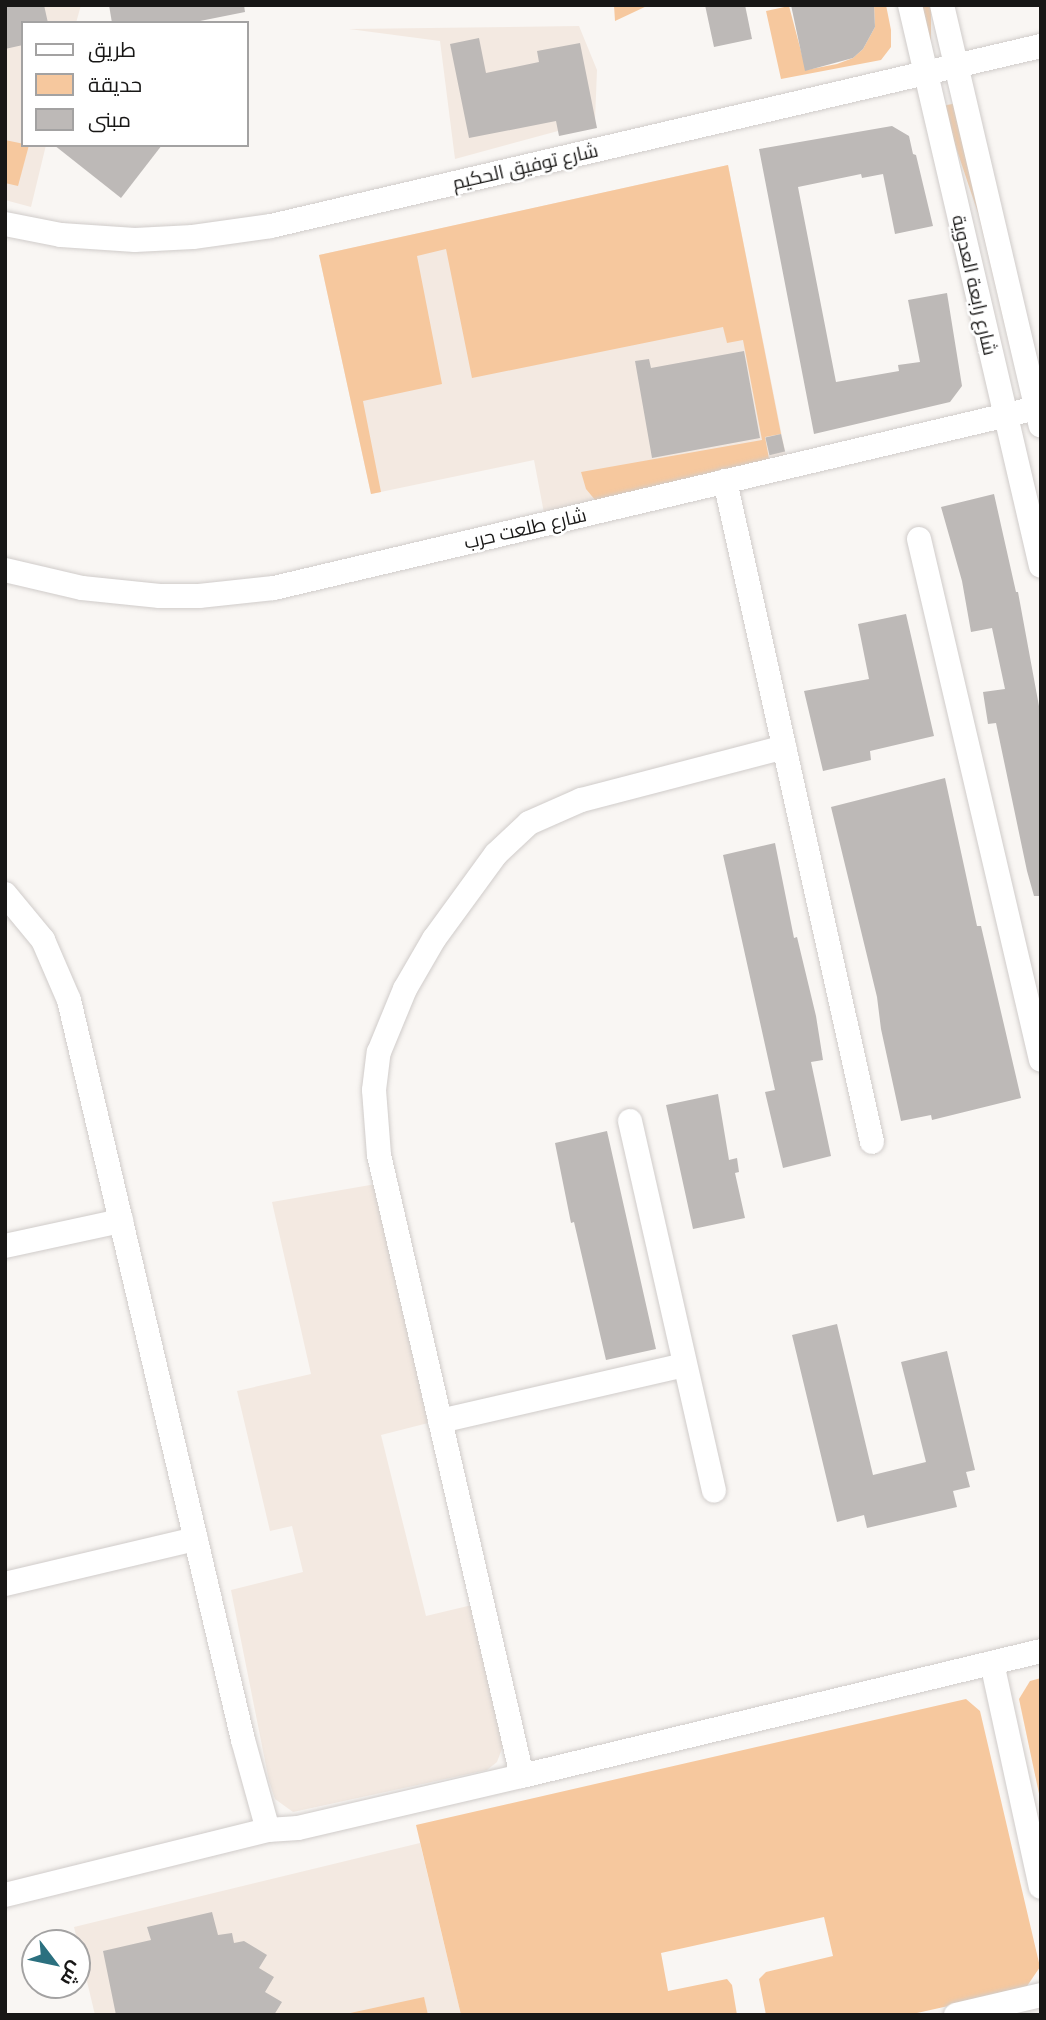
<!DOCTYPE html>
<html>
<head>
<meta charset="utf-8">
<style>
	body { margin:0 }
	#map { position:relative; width:1046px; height:2020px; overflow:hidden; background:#f9f6f3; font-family:"Golos Text",Cairo,sans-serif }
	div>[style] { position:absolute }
	.built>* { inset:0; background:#f3e9e1 }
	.green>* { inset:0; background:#f6c89e; transform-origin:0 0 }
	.building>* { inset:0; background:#bdb9b7; transform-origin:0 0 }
	.roads { filter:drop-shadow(0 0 2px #d0ccca) drop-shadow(0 0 2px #d0ccca) }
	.minor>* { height:24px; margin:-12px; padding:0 12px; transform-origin:12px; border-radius:12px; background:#fff }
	span { translate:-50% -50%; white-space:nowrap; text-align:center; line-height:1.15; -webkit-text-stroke:5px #fff; paint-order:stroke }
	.street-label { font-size:19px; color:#181716 }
	.frame { position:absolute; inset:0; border:7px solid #181716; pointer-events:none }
	.legend { position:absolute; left:21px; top:21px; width:228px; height:126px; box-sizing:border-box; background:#fff; border:2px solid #a3a2a2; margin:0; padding:9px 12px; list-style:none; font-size:21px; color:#181716 }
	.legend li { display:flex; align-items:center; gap:14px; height:35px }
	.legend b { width:35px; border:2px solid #a3a2a2 }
	.north { position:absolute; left:21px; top:1929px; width:70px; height:70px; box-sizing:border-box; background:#fff; border:2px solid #a3a2a2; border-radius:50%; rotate:122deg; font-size:19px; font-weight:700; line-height:28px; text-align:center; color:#181716 }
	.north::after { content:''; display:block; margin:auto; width:24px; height:32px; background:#2b707f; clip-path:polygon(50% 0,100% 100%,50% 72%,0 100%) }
</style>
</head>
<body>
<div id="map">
	<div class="built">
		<div style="clip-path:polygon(5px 5px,81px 5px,76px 23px,23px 23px,23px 145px,46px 145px,31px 207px,5px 200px)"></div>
		<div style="clip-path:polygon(579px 26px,597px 70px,595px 121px,455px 159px,440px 41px,349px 29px)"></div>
		<div style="clip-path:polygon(728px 165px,786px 456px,544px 513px,534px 460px,371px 494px,319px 255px)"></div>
		<div style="clip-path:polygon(376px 1184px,436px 1421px,381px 1435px,426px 1616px,472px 1605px,503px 1746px,497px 1762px,487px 1770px,293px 1812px,275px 1799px,269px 1781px,231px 1590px,303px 1572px,292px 1526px,270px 1531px,237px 1391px,311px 1374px,272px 1202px)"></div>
		<div style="clip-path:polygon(420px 1843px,461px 2015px,95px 2015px,74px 1927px)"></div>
	</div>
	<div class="green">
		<div style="clip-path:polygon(614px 5px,649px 5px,615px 21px)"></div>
		<div style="clip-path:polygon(874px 5px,886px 5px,891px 30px,891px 47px,881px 60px,781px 79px,766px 11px,789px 6px,806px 70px,837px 64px,853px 58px,863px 49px,875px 27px)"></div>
		<div style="left:917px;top:5px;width:14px;height:38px"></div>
		<div style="clip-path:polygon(957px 103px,1013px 360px,979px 216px,942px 106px)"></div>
		<div style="clip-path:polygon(5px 140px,29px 145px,18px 186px,5px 183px)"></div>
		<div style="clip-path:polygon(728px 165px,781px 434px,765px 437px,769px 459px,596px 501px,586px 489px,581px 472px,762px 440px,743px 340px,727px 343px,723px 327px,472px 378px,446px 249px,417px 256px,442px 384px,363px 401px,381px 492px,371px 494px,319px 255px)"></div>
		<div style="clip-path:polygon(1041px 1678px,1041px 1803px,1019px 1699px,1030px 1681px)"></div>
		<div style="clip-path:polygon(966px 1699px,980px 1711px,1040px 1967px,1025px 1989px,908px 2015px,766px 2015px,759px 1979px,766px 1972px,833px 1956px,824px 1917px,661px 1953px,668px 1991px,727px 1979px,732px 1985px,737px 2015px,461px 2015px,416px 1825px)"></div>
		<div style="clip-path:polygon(424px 1997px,428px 2015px,341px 2015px)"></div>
	</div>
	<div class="building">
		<div style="clip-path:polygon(5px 5px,44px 5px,48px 23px,23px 23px,23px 45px,5px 49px)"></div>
		<div style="clip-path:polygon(109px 5px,244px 5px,245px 12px,190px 23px,112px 23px)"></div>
		<div style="clip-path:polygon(705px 5px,745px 5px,752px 39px,714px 47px)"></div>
		<div style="clip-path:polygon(791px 5px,874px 5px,875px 27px,863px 49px,853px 58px,805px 71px)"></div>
		<div style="clip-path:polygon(479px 38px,486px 73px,539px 62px,537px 51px,580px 43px,597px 128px,559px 136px,556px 121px,469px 138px,450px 44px)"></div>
		<div style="clip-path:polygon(892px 126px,909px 136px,913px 154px,916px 155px,933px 226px,895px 234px,883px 174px,862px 178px,861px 174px,798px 187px,836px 382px,899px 371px,898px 365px,920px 362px,908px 300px,947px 293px,962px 386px,950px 402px,814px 434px,759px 149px)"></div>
		<div style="clip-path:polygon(54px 145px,162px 145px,121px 198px)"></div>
		<div style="clip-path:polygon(744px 351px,760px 438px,652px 458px,635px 361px,649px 359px,651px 368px)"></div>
		<div style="left:781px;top:434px;width:18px;height:16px;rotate:77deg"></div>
		<div style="clip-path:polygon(994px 494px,1016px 592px,1018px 592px,1041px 717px,1041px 896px,1034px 896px,1027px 871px,996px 723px,988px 724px,983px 692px,1005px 689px,992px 628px,971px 632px,962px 581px,941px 507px)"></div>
		<div style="clip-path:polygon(906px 614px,934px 736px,870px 751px,871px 760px,823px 771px,804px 691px,869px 679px,858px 624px)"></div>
		<div style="clip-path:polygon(945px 778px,977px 926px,981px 926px,1021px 1098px,932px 1120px,931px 1115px,901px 1121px,881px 1029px,877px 997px,831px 807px)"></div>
		<div style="clip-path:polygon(775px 843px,794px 938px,797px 937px,816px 1016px,823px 1060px,811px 1062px,831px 1156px,783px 1168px,765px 1092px,775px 1090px,723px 855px)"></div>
		<div style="clip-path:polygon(718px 1094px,729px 1160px,737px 1158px,739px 1172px,735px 1173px,745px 1218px,693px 1229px,666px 1105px)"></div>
		<div style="clip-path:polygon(607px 1131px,656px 1349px,606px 1360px,574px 1222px,571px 1223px,555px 1143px)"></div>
		<div style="clip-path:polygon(837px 1324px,873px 1475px,926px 1462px,901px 1362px,947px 1351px,975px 1470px,966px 1472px,970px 1487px,953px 1491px,957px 1507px,867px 1528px,864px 1515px,837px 1522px,792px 1335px)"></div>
		<div style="clip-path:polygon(212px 1912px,218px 1935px,232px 1933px,234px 1943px,244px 1941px,267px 1955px,259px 1968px,274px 1977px,265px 1992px,282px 2002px,274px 2015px,116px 2015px,103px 1951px,151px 1940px,147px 1927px)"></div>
	</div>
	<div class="roads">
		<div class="minor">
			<div style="left:910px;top:5px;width:576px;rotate:76.86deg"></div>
			<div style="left:942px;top:5px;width:432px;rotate:76.8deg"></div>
			<div style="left:5px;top:224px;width:57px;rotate:11.1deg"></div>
			<div style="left:61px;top:235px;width:74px;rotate:3.9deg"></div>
			<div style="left:135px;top:240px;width:58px;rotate:-3deg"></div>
			<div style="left:193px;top:237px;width:79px;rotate:-8deg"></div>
			<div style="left:271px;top:226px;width:791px;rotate:-13.16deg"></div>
			<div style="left:725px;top:481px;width:677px;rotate:77.46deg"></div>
			<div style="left:919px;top:539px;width:535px;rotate:76.82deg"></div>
			<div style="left:5px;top:570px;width:79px;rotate:13.2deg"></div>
			<div style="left:82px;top:588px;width:78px;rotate:5.9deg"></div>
			<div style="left:160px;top:596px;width:39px"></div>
			<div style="left:199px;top:596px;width:75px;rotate:-6.1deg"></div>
			<div style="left:274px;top:588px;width:788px;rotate:-13.28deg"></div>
			<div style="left:5px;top:894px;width:60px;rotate:50.4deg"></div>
			<div style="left:43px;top:940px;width:65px;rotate:66.6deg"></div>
			<div style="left:69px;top:1000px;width:760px;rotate:76.77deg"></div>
			<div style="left:243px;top:1740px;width:93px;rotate:74.5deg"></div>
			<div style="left:268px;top:1830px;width:30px;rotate:-4deg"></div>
			<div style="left:298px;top:1828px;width:230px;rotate:-13.1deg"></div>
			<div style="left:522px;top:1776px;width:534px;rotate:-13.54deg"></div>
			<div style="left:630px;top:1121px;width:379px;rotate:77.2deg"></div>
			<div style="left:5px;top:1246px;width:119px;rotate:-12.2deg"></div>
			<div style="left:440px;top:1421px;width:251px;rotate:-12.9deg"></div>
			<div style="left:5px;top:1584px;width:196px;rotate:-13.3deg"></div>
			<div style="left:992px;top:1663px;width:229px;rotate:77.7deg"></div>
			<div style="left:522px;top:1776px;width:637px;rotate:-102.97deg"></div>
			<div style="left:379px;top:1155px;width:65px;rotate:-94.4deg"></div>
			<div style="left:374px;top:1090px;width:38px;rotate:-83deg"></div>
			<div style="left:379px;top:1052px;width:68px;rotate:-67.6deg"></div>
			<div style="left:405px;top:989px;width:58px;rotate:-59.9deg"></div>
			<div style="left:434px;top:939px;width:105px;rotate:-53.9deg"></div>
			<div style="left:496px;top:854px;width:45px;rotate:-43.2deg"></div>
			<div style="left:529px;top:823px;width:57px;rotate:-23.9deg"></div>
			<div style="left:581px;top:800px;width:210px;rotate:-14.6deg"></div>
			<div style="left:5px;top:1895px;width:271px;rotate:-13.9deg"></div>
			<div style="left:956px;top:2015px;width:87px;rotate:-13.2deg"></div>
		</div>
	</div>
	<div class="street-label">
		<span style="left:525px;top:166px;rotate:-13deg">شارع توفيق الحكيم</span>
		<span style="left:975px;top:285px;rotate:77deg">شارع رابعة العدوية</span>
		<span style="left:525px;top:528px;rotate:-13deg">شارع طلعت حرب</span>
	</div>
	<div class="frame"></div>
	<ul class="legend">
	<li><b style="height:9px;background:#fff"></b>طريق</li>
	<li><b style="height:19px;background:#f6c89e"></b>حديقة</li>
	<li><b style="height:19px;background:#bdb9b7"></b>مبنى</li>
	</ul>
	<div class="north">ش</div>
</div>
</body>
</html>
